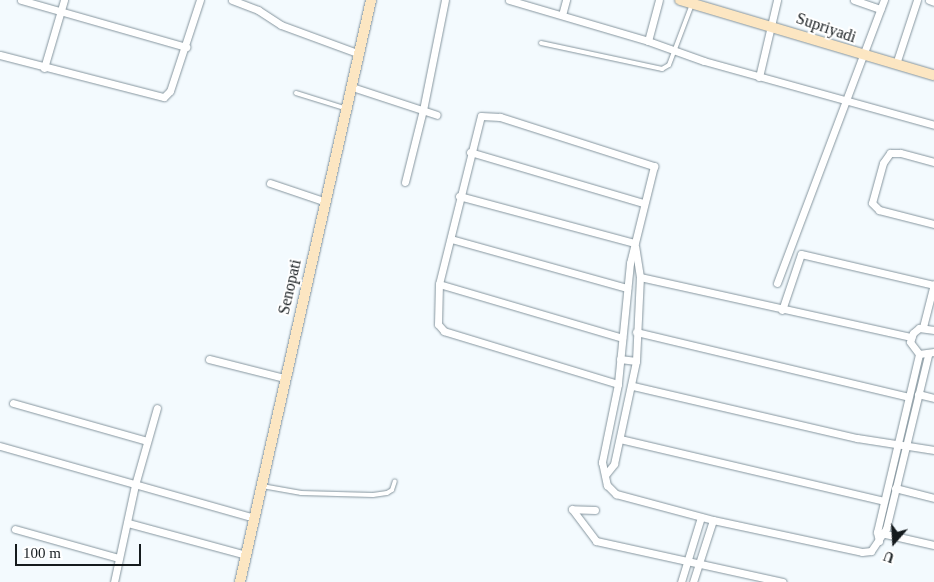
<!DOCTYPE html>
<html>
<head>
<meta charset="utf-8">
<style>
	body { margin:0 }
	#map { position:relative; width:934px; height:582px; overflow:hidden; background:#f3fafe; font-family:"Times New Roman",serif }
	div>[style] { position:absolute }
	.roads { filter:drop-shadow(0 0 1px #85959e) drop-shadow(0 0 1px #85959e) }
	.lane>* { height:4px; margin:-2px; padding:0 2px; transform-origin:2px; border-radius:2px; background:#fff }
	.street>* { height:7px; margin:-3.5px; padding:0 3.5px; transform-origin:3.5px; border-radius:3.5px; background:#fff }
	.secondary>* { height:10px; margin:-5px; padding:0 5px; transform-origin:5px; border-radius:5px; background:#fce6c2 }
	span { translate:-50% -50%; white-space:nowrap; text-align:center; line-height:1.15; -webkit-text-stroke:4px #fff; paint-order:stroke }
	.street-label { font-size:16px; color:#151b1e }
	.north { position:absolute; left:869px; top:517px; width:50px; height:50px; -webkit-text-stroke:4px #fff; paint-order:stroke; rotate:199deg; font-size:14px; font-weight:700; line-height:20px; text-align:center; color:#151b1e }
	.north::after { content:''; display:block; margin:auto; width:18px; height:22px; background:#151b1e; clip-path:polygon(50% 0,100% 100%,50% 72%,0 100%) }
	.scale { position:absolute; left:15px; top:544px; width:126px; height:22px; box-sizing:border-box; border:2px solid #151b1e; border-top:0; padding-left:6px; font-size:15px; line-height:18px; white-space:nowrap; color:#151b1e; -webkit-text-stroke:4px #fff; paint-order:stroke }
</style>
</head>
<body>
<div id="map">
	<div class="roads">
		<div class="lane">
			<div style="left:541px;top:43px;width:124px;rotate:12.1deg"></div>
			<div style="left:662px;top:69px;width:8px;rotate:-30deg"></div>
			<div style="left:669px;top:65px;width:65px;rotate:-69.3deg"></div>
			<div style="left:296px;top:93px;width:50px;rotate:17.4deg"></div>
			<div style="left:262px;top:486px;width:40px;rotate:10deg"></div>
			<div style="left:301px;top:493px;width:72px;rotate:1.6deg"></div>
			<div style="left:373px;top:495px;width:14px;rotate:-8deg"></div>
			<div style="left:387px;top:493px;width:6px;rotate:-31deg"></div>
			<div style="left:392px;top:490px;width:9px;rotate:-72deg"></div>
		</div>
		<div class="street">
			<div style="left:21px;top:0;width:172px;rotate:15.9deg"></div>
			<div style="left:232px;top:0;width:28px;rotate:21deg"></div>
			<div style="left:258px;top:10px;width:27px;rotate:33deg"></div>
			<div style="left:281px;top:25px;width:84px;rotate:20.2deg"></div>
			<div style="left:509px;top:0;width:145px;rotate:16.4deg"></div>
			<div style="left:648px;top:41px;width:59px;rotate:19.7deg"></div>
			<div style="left:704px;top:61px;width:239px;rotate:15.5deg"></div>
			<div style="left:854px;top:0;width:28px;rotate:19deg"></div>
			<div style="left:929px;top:0;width:5px;rotate:22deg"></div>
			<div style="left:562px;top:15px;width:16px;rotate:-75deg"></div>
			<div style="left:648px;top:41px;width:42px;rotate:-75deg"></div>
			<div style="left:0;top:55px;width:169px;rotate:14.4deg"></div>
			<div style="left:164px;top:97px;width:8px;rotate:-45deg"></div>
			<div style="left:170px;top:91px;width:96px;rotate:-71.8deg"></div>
			<div style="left:896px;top:64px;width:67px;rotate:-71.8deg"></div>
			<div style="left:44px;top:68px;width:71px;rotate:-73.6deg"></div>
			<div style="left:759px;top:77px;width:79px;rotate:-76.8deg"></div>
			<div style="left:352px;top:87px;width:89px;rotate:18.2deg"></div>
			<div style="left:470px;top:152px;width:180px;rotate:16.4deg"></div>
			<div style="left:934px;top:162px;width:35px;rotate:-165deg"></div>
			<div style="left:900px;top:153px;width:10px;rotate:180deg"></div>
			<div style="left:890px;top:153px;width:12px;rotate:125deg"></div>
			<div style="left:883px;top:163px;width:41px;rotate:105.4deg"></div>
			<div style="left:872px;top:203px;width:10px;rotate:45deg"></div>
			<div style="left:879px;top:210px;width:57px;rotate:14.3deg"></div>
			<div style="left:405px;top:182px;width:74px;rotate:-76deg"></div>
			<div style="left:423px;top:110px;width:112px;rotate:-78.7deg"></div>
			<div style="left:270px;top:183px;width:59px;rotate:18.7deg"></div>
			<div style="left:459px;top:196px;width:182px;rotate:15deg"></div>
			<div style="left:451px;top:239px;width:183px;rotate:15.6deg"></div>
			<div style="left:640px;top:277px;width:278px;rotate:12.5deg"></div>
			<div style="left:777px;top:283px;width:303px;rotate:-69.3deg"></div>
			<div style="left:439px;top:284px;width:191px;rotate:16.4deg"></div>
			<div style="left:782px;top:310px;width:59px;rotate:-71.3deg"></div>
			<div style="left:801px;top:254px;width:137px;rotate:13.1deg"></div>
			<div style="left:923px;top:327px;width:44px;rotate:-75.7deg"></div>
			<div style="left:934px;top:330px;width:15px;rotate:-172deg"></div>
			<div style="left:919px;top:328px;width:8px;rotate:140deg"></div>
			<div style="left:913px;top:333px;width:9px;rotate:108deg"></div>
			<div style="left:910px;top:342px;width:15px;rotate:53deg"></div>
			<div style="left:919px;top:354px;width:15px;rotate:-8deg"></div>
			<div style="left:636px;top:332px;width:280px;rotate:13.4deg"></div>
			<div style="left:209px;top:359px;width:77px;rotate:14.2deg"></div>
			<div style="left:620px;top:359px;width:16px;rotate:7deg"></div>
			<div style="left:618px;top:384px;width:182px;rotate:-163.1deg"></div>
			<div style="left:444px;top:331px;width:9px;rotate:-131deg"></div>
			<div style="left:438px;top:324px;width:40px;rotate:-88.6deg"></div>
			<div style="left:439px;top:284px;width:173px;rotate:-76deg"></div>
			<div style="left:481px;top:116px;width:19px;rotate:3deg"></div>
			<div style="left:500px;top:117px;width:162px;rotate:17.7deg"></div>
			<div style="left:654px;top:166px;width:100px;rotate:103.9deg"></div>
			<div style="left:630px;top:263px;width:122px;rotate:95.7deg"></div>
			<div style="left:618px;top:384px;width:80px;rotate:101.6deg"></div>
			<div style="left:602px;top:462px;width:24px;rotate:78deg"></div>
			<div style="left:607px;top:485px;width:13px;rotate:45deg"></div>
			<div style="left:616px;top:494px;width:100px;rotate:15deg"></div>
			<div style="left:713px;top:520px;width:152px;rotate:12.1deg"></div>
			<div style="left:862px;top:552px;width:9px;rotate:-6deg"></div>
			<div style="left:871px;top:551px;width:27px;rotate:-56deg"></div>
			<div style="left:886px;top:529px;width:179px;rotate:-76.4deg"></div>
			<div style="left:633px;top:386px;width:230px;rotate:13.1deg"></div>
			<div style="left:857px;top:438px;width:78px;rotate:8.9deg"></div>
			<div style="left:918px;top:394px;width:16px;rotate:14deg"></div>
			<div style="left:13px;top:403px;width:139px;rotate:15.8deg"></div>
			<div style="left:620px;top:439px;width:271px;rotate:13.2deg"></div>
			<div style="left:0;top:446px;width:265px;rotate:15.8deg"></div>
			<div style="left:606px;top:474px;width:13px;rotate:-51deg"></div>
			<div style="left:614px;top:464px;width:105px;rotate:-77.9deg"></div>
			<div style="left:636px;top:361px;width:84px;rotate:-87.3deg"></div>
			<div style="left:640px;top:277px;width:30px;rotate:-99deg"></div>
			<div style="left:895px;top:488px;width:40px;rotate:14.4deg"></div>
			<div style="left:595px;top:510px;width:23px;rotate:-178deg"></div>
			<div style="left:572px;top:509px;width:40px;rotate:53deg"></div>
			<div style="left:596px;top:541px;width:191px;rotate:12.4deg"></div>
			<div style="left:128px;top:523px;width:122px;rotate:15.2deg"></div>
			<div style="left:15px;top:529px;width:107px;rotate:15.7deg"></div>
			<div style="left:881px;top:533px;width:54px;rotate:12.8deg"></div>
			<div style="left:879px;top:541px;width:9px;rotate:-103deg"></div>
			<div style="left:877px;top:532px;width:183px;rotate:-76.7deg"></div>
			<div style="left:114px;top:582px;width:99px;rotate:-77.8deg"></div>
			<div style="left:135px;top:485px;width:80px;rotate:-74.1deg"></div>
			<div style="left:681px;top:582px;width:68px;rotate:-72.9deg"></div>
			<div style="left:693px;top:582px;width:65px;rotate:-72.1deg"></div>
		</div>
		<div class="secondary">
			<div style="left:680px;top:0;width:265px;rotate:16.5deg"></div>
			<div style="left:240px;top:582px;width:597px;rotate:-77.31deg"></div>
		</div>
	</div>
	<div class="street-label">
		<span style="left:826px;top:28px;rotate:19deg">Supriyadi</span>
		<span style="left:290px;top:287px;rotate:-77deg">Senopati</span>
	</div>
	<div class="north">U</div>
	<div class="scale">100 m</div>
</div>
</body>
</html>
